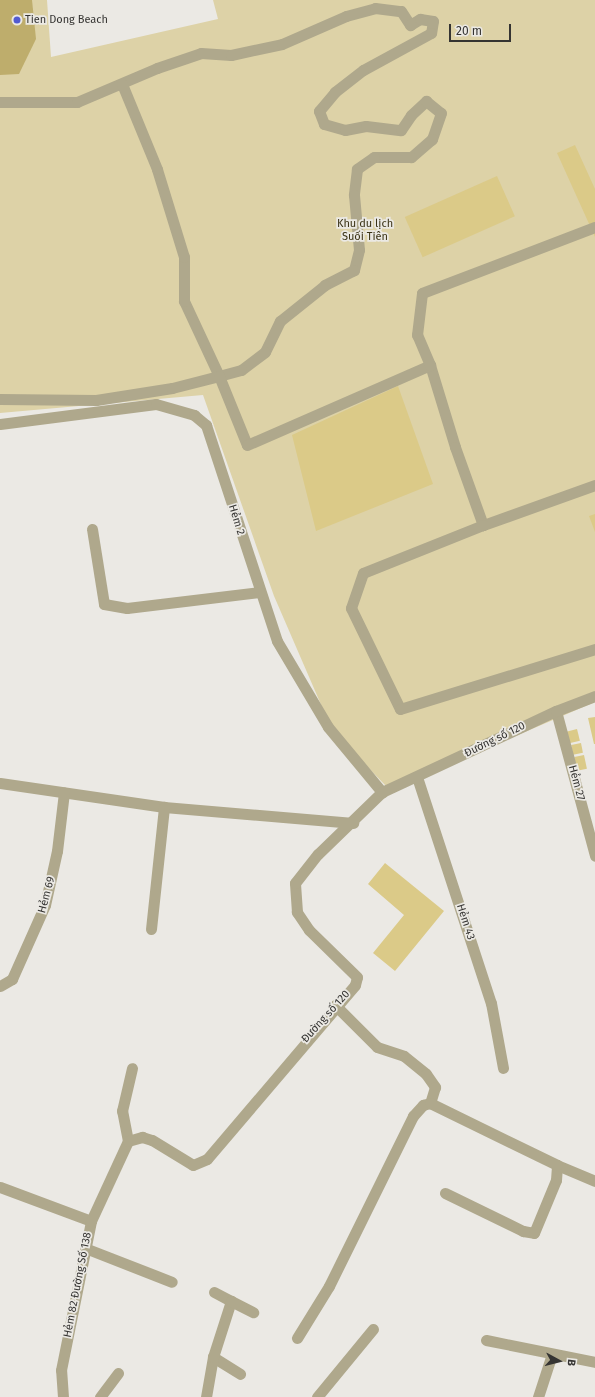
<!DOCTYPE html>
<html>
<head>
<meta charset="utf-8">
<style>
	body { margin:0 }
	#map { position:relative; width:595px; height:1397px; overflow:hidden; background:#ebe9e4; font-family:"Fira Sans",sans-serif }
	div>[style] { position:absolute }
	.green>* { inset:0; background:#ddd2a7 }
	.water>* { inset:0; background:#bead6c }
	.building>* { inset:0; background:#dbca88; transform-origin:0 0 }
	.service>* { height:11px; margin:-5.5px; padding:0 5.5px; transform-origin:5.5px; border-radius:5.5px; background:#afa88c }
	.pedestrian>* { height:11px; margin:-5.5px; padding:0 5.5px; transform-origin:5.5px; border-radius:5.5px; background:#afa88c }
	.minor>* { height:11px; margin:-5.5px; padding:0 5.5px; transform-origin:5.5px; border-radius:5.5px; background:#afa88c }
	.dots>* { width:11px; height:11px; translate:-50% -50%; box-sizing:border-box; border:2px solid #ebe9e4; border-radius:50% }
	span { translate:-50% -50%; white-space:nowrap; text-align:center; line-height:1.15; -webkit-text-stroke:3.5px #ebe9e4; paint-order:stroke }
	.poi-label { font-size:11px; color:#353432 }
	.left { translate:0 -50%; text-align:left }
	.park-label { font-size:11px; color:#3a3215 }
	.street-label { font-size:11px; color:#353432 }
	.north { position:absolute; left:539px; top:1341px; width:40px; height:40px; -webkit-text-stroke:3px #ebe9e4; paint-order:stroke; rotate:97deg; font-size:11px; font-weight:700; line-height:16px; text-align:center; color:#353432 }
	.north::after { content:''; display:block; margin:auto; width:14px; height:18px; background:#353432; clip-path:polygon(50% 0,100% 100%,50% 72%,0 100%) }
	.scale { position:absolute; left:449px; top:24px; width:62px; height:18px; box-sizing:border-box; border:2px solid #353432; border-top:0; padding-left:5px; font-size:12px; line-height:14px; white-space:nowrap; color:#353432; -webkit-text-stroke:3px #ebe9e4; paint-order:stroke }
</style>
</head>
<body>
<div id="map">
	<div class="green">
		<div style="clip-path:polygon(0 0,47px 0,51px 57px,218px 19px,213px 0,595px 0,595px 702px,396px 787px,386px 786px,332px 730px,274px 596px,203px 395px,0 413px)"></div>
	</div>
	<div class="water">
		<div style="clip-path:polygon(0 0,32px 0,36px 39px,19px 74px,0 75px)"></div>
	</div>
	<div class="building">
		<div style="clip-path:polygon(575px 145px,595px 189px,595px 237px,557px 153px)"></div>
		<div style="left:497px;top:176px;width:44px;height:101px;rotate:66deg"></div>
		<div style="clip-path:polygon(398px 386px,433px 484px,316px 531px,292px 435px)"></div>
		<div style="clip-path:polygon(595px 514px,595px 532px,589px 516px)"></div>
		<div style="clip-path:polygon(595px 717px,595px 744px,594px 744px,588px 718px)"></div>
		<div style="left:577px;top:729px;width:12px;height:11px;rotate:76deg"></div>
		<div style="left:581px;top:743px;width:10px;height:10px;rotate:79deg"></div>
		<div style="left:584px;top:755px;width:14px;height:10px;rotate:78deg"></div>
		<div style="clip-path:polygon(385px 863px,444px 911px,395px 971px,373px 953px,404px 915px,368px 884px)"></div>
	</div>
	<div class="service">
		<div style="left:430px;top:365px;width:86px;rotate:73deg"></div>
		<div style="left:455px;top:447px;width:83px;rotate:70.3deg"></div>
		<div style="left:595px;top:485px;width:119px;rotate:160.3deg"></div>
		<div style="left:483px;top:525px;width:129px;rotate:158.2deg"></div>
		<div style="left:363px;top:573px;width:37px;rotate:109deg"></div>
		<div style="left:351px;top:608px;width:112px;rotate:64.1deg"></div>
		<div style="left:400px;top:709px;width:204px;rotate:-17.1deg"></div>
		<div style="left:335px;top:1005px;width:59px;rotate:45deg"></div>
		<div style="left:377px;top:1047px;width:28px;rotate:18deg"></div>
		<div style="left:404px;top:1056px;width:28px;rotate:39deg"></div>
		<div style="left:426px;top:1074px;width:16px;rotate:55deg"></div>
		<div style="left:435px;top:1087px;width:17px;rotate:107deg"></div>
		<div style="left:445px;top:1193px;width:87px;rotate:26deg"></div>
		<div style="left:523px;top:1231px;width:11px;rotate:10deg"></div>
		<div style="left:534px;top:1233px;width:57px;rotate:-67.5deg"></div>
		<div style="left:556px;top:1180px;width:15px;rotate:-86deg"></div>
		<div style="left:557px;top:1165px;width:41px;rotate:22.8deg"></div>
		<div style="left:85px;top:1248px;width:93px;rotate:21.3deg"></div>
		<div style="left:297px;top:1338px;width:61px;rotate:-58.4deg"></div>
		<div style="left:329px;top:1286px;width:190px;rotate:-63.7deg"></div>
		<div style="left:413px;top:1116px;width:15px;rotate:-48deg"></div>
		<div style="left:423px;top:1105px;width:7px;rotate:-16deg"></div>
		<div style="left:430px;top:1103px;width:141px;rotate:26deg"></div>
		<div style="left:213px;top:1357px;width:32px;rotate:32deg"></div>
		<div style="left:538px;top:1397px;width:45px;rotate:-72deg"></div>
	</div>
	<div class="pedestrian">
		<div style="left:0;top:102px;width:77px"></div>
		<div style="left:77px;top:102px;width:87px;rotate:-23deg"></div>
		<div style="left:157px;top:68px;width:46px;rotate:-18.8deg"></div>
		<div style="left:201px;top:53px;width:30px;rotate:4deg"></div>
		<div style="left:231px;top:55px;width:52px;rotate:-12.2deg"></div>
		<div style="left:282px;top:44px;width:70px;rotate:-23.6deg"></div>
		<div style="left:346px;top:16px;width:30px;rotate:-15deg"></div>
		<div style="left:375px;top:8px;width:26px;rotate:7deg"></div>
		<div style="left:401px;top:11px;width:17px;rotate:57deg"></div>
		<div style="left:410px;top:25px;width:12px;rotate:-31deg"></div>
		<div style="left:420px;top:19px;width:13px;rotate:9deg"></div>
		<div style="left:433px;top:21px;width:12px;rotate:99deg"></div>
		<div style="left:431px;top:33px;width:77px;rotate:151.4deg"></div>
		<div style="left:363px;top:70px;width:36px;rotate:142deg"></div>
		<div style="left:335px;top:92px;width:25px;rotate:130deg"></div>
		<div style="left:319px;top:111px;width:14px;rotate:69deg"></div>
		<div style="left:324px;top:124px;width:22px;rotate:16deg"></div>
		<div style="left:345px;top:130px;width:21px;rotate:-11deg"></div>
		<div style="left:366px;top:126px;width:35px;rotate:7deg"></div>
		<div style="left:401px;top:130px;width:18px;rotate:-56deg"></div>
		<div style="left:411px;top:115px;width:21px;rotate:-43deg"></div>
		<div style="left:426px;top:101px;width:19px;rotate:39deg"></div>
		<div style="left:441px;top:113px;width:28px;rotate:109deg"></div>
		<div style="left:432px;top:139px;width:28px;rotate:139deg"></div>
		<div style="left:411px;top:157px;width:37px;rotate:180deg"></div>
		<div style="left:374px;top:157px;width:21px;rotate:145deg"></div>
		<div style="left:357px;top:169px;width:26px;rotate:97deg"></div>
		<div style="left:354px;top:195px;width:55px;rotate:84.8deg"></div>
		<div style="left:359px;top:250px;width:21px;rotate:104deg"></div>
		<div style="left:354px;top:270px;width:33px;rotate:153deg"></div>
		<div style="left:325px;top:285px;width:58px;rotate:141.3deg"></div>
		<div style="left:280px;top:321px;width:34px;rotate:116deg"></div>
		<div style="left:265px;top:352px;width:30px;rotate:143deg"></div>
		<div style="left:241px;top:370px;width:23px;rotate:165deg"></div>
		<div style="left:219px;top:376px;width:83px;rotate:-115deg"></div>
		<div style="left:184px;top:301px;width:44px;rotate:-90deg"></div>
		<div style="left:184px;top:257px;width:92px;rotate:-107.1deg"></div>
		<div style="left:157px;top:169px;width:92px;rotate:-112.4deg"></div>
		<div style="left:0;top:399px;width:96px;rotate:0.6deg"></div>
		<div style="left:96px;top:400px;width:77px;rotate:-9deg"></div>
		<div style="left:172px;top:388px;width:49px;rotate:-14.3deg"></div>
		<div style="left:219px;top:376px;width:74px;rotate:67.9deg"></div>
		<div style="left:247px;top:445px;width:200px;rotate:-23.6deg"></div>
		<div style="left:430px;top:365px;width:33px;rotate:-113deg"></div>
		<div style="left:417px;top:335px;width:42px;rotate:-83.2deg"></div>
		<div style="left:422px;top:293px;width:185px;rotate:-20.9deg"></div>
	</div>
	<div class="minor">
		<div style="left:0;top:424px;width:157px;rotate:-7.3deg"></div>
		<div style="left:156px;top:404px;width:40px;rotate:16deg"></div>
		<div style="left:194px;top:415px;width:16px;rotate:40deg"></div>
		<div style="left:206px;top:425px;width:227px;rotate:71.8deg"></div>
		<div style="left:277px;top:641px;width:100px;rotate:59.3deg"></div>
		<div style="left:328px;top:727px;width:85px;rotate:50.3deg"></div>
		<div style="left:92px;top:529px;width:76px;rotate:80.9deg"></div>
		<div style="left:104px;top:604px;width:23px;rotate:10deg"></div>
		<div style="left:127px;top:608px;width:133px;rotate:-6.9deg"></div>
		<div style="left:556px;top:711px;width:150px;rotate:74.9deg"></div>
		<div style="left:417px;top:777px;width:238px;rotate:71.9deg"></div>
		<div style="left:491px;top:1003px;width:66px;rotate:79.5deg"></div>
		<div style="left:0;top:783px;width:166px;rotate:8.3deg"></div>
		<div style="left:164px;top:807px;width:190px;rotate:4.8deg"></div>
		<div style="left:151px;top:929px;width:123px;rotate:-83.9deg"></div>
		<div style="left:0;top:986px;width:14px;rotate:-30deg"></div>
		<div style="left:12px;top:979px;width:81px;rotate:-66deg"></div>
		<div style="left:45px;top:905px;width:55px;rotate:-77.5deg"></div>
		<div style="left:57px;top:851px;width:59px;rotate:-83.2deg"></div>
		<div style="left:128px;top:1141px;width:31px;rotate:-101deg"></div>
		<div style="left:122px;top:1111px;width:44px;rotate:-76.9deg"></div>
		<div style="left:0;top:1187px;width:97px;rotate:20.5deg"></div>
		<div style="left:214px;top:1292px;width:19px;rotate:28deg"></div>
		<div style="left:486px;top:1340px;width:111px;rotate:11.4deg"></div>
		<div style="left:63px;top:1397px;width:27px;rotate:-94deg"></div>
		<div style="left:61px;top:1370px;width:152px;rotate:-78.6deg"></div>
		<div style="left:91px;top:1221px;width:88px;rotate:-65.2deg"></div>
		<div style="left:128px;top:1141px;width:15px;rotate:-16deg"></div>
		<div style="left:142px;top:1137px;width:10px;rotate:17deg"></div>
		<div style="left:152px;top:1140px;width:48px;rotate:31.4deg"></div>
		<div style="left:193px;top:1165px;width:15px;rotate:-23deg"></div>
		<div style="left:207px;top:1159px;width:228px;rotate:-49.6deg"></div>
		<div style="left:355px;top:985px;width:8px;rotate:-76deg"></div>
		<div style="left:357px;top:977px;width:67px;rotate:-135.6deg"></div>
		<div style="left:309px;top:930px;width:22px;rotate:-124deg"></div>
		<div style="left:297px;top:912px;width:29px;rotate:-94deg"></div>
		<div style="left:295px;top:883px;width:37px;rotate:-52deg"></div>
		<div style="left:318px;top:854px;width:89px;rotate:-44.1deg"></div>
		<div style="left:382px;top:792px;width:192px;rotate:-25deg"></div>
		<div style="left:556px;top:711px;width:42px;rotate:-21deg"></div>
		<div style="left:100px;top:1397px;width:30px;rotate:-53deg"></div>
		<div style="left:206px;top:1397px;width:41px;rotate:-80.1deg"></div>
		<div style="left:213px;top:1357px;width:59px;rotate:-72.2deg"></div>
		<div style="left:231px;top:1301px;width:25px;rotate:27deg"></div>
		<div style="left:317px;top:1397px;width:88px;rotate:-50.5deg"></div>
	</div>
	<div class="dots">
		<div style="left:17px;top:20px;background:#525bd1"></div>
	</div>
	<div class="poi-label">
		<span class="left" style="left:25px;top:20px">Tien Dong Beach</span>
	</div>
	<div class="park-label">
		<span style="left:365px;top:231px">Khu du lịch<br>Suối Tiên</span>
	</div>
	<div class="street-label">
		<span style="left:236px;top:520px;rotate:73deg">Hẻm 2</span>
		<span style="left:495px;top:740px;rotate:-26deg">Đường số 120</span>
		<span style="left:576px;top:783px;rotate:75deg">Hẻm 27</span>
		<span style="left:47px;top:895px;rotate:-75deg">Hẻm 69</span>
		<span style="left:465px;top:922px;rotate:72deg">Hẻm 43</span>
		<span style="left:326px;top:1017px;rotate:-48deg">Đường số 120</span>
		<span style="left:78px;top:1285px;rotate:-79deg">Hẻm 82 Đường Số 138</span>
	</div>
	<div class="north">B</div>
	<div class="scale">20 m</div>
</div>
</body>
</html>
